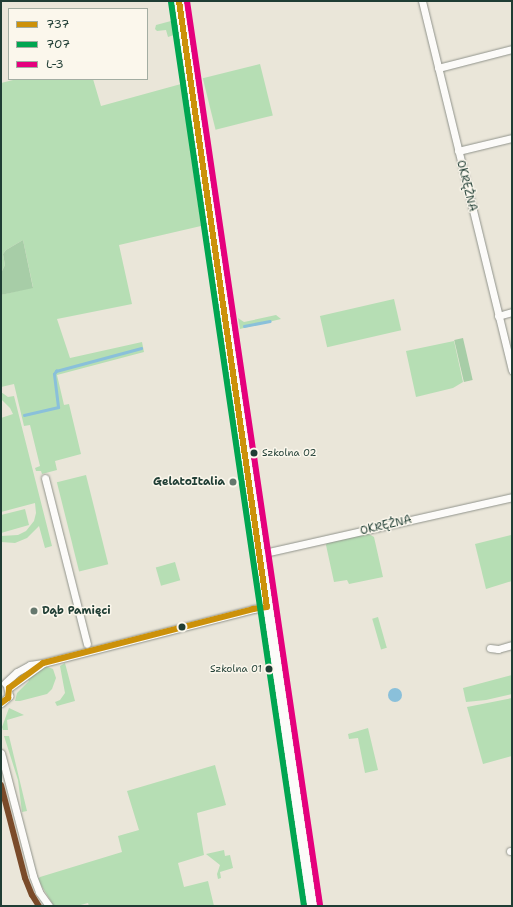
<!DOCTYPE html>
<html>
<head>
<meta charset="utf-8">
<style>
	body { margin:0 }
	#map { position:relative; width:513px; height:907px; overflow:hidden; background:#eae6d9; font-family:"Shantell Sans",sans-serif }
	div>[style] { position:absolute }
	.green>* { inset:0; background:#b6deb4; transform-origin:0 0 }
	.forest>* { inset:0; background:#a7cda7; transform-origin:0 0 }
	.water>* { inset:0; background:#8ac0da }
	.round { border-radius:50% }
	.stream>* { height:2.5px; margin:-1.25px; padding:0 1.25px; transform-origin:1.25px; border-radius:1.25px; background:#8ac0da }
	.roads { filter:drop-shadow(0 0 1px #90938b) drop-shadow(0 0 1px #90938b) }
	.minor>* { height:7px; margin:-3.5px; padding:0 3.5px; transform-origin:3.5px; border-radius:3.5px; background:#fcfbf9 }
	.secondary>* { height:10px; margin:-5px; padding:0 5px; transform-origin:5px; border-radius:5px; background:#fcfbf9 }
	.bus-1>* { height:6px; margin:-3px; padding:0 3px; transform-origin:3px; border-radius:3px; background:#cc910a }
	.bus-2>* { height:6px; margin:-3px; padding:0 3px; transform-origin:3px; border-radius:3px; background:#00a651 }
	.bus-3>* { height:6px; margin:-3px; padding:0 3px; transform-origin:3px; border-radius:3px; background:#e5007d }
	.bus-4>* { height:6px; margin:-3px; padding:0 3px; transform-origin:3px; border-radius:3px; background:#7a4b2a }
	.dots>* { width:11px; height:11px; translate:-50% -50%; box-sizing:border-box; border:2px solid #fbf7ec; border-radius:50% }
	span { translate:-50% -50%; white-space:nowrap; text-align:center; line-height:1.15; -webkit-text-stroke:3px #fbf7ec; paint-order:stroke }
	.bus-label { font-size:10px; color:#1f3d34 }
	.left { translate:0 -50%; text-align:left }
	.right { translate:-100% -50%; text-align:right }
	.street-label { font-size:11px; color:#1f3d34 }
	.poi-label { font-size:11px; color:#1f3d34; font-weight:700 }
	.frame { position:absolute; inset:0; border:2px solid #1f3d34; pointer-events:none }
	.legend { position:absolute; left:8px; top:8px; width:140px; height:72px; box-sizing:border-box; background:#fbf7ec; border:1px solid #a3ada2; margin:0; padding:5px 7px; list-style:none; font-size:12px; color:#1f3d34 }
	.legend li { display:flex; align-items:center; gap:8px; height:20px }
	.legend b { width:20px; border:1px solid #a3ada2 }
</style>
</head>
<body>
<div id="map">
	<div class="green">
		<div style="clip-path:polygon(171px 21px,174px 35px,168px 37px,166px 30px,157px 31px,155px 29px,156px 25px)"></div>
		<div style="left:260px;top:64px;width:53px;height:59px;rotate:76deg"></div>
		<div style="clip-path:polygon(17px 79px,93px 79px,101px 106px,181px 84px,201px 226px,119px 245px,132px 304px,57px 319px,70px 358px,142px 342px,144px 352px,57px 375px,64px 405px,69px 404px,81px 454px,55px 461px,57px 470px,42px 474px,41px 471px,36px 471px,35px 468px,40px 466px,30px 425px,24px 426px,14px 384px,1px 387px,1px 295px,33px 287px,23px 240px,6px 250px,3px 254px,5px 265px,1px 273px,1px 83px)"></div>
		<div style="left:394px;top:299px;width:32px;height:76px;rotate:77deg"></div>
		<div style="clip-path:polygon(276px 315px,281px 319px,240px 329px,238px 318px,244px 322px)"></div>
		<div style="clip-path:polygon(454px 341px,463px 382px,453px 388px,416px 397px,406px 351px)"></div>
		<div style="clip-path:polygon(1px 392px,8px 397px,14px 396px,52px 546px,45px 548px,39px 526px,27px 538px,15px 543px,1px 542px,1px 536px,18px 535px,26px 531px,34px 521px,36px 513px,35px 503px,1px 512px,1px 418px,13px 414px,10px 408px,1px 399px)"></div>
		<div style="left:86px;top:475px;width:92px;height:30px;rotate:76deg"></div>
		<div style="clip-path:polygon(25px 509px,29px 525px,1px 533px,1px 515px)"></div>
		<div style="clip-path:polygon(367px 533px,374px 537px,383px 577px,349px 584px,347px 580px,334px 582px,326px 545px,327px 542px)"></div>
		<div style="clip-path:polygon(511px 535px,512px 581px,486px 589px,475px 544px)"></div>
		<div style="left:175px;top:562px;width:19px;height:20px;rotate:74deg"></div>
		<div style="left:378px;top:617px;width:32px;height:6px;rotate:74deg"></div>
		<div style="clip-path:polygon(65px 663px,75px 701px,57px 706px,55px 702px,60px 700px,65px 693px,60px 666px)"></div>
		<div style="clip-path:polygon(45px 666px,53px 669px,56px 678px,52px 689px,47px 694px,20px 701px,15px 701px,17px 693px,29px 681px,27px 678px)"></div>
		<div style="clip-path:polygon(512px 675px,512px 694px,486px 700px,466px 702px,463px 688px)"></div>
		<div style="clip-path:polygon(512px 698px,512px 756px,483px 764px,467px 707px)"></div>
		<div style="clip-path:polygon(9px 708px,24px 715px,7px 720px,8px 730px,3px 730px,2px 727px)"></div>
		<div style="clip-path:polygon(368px 728px,378px 770px,365px 773px,358px 738px,349px 739px,348px 734px)"></div>
		<div style="clip-path:polygon(4px 736px,9px 736px,27px 811px,22px 812px,18px 780px)"></div>
		<div style="clip-path:polygon(215px 765px,226px 805px,197px 813px,204px 855px,178px 863px,184px 887px,208px 881px,214px 906px,89px 906px,88px 903px,77px 906px,54px 906px,41px 885px,38px 879px,40px 877px,122px 852px,118px 836px,139px 830px,127px 791px)"></div>
		<div style="clip-path:polygon(224px 850px,225px 856px,230px 855px,233px 868px,220px 872px,221px 878px,218px 879px,217px 874px,220px 865px,206px 854px)"></div>
		<div style="clip-path:polygon(319px 882px,322px 899px,323px 906px,319px 906px,315px 883px)"></div>
	</div>
	<div class="forest">
		<div style="clip-path:polygon(23px 240px,33px 288px,1px 295px,1px 273px,5px 265px,3px 254px,6px 250px)"></div>
		<div style="left:463px;top:338px;width:43px;height:9px;rotate:77deg"></div>
	</div>
	<div class="water">
		<div class="round" style="left:388px;top:688px;width:14px;height:14px"></div>
	</div>
	<div class="stream">
		<div style="left:244px;top:326px;width:26px;rotate:-11deg"></div>
		<div style="left:24px;top:415px;width:35px;rotate:-13deg"></div>
		<div style="left:58px;top:407px;width:33px;rotate:-97deg"></div>
		<div style="left:54px;top:374px;width:4px;rotate:-56deg"></div>
		<div style="left:56px;top:371px;width:88px;rotate:-15.1deg"></div>
		<div style="left:318px;top:884px;width:22px;rotate:82deg"></div>
	</div>
	<div class="roads">
		<div class="minor">
			<div style="left:422px;top:1px;width:380px;rotate:76.3deg"></div>
			<div style="left:438px;top:68px;width:76px;rotate:-14.4deg"></div>
			<div style="left:458px;top:151px;width:56px;rotate:-13.5deg"></div>
			<div style="left:498px;top:316px;width:15px;rotate:-16deg"></div>
			<div style="left:45px;top:478px;width:171px;rotate:75.8deg"></div>
			<div style="left:260px;top:554px;width:258px;rotate:-12.7deg"></div>
			<div style="left:490px;top:648px;width:8px;rotate:7deg"></div>
			<div style="left:498px;top:649px;width:15px;rotate:-16deg"></div>
			<div style="left:5px;top:683px;width:16px;rotate:-43deg"></div>
			<div style="left:17px;top:672px;width:15px;rotate:-28deg"></div>
			<div style="left:30px;top:665px;width:13px;rotate:-9deg"></div>
			<div style="left:43px;top:663px;width:217px;rotate:-14.4deg"></div>
			<div style="left:253px;top:609px;width:14px;rotate:-8deg"></div>
			<div style="left:9px;top:688px;width:41px;rotate:-36deg"></div>
			<div style="left:1px;top:703px;width:11px;rotate:-41deg"></div>
			<div style="left:9px;top:696px;width:10px;rotate:-101deg"></div>
			<div style="left:1px;top:753px;width:127px;rotate:75.4deg"></div>
			<div style="left:33px;top:876px;width:17px;rotate:69deg"></div>
			<div style="left:39px;top:892px;width:17px;rotate:54deg"></div>
			<div style="left:510px;top:851px;width:2px"></div>
		</div>
		<div class="secondary">
			<div style="left:179px;top:1px;width:915px;rotate:81.64deg"></div>
		</div>
	</div>
	<div class="bus-1">
		<div style="left:179px;top:1px;width:612px;rotate:81.74deg"></div>
		<div style="left:1px;top:703px;width:9px;rotate:-36deg"></div>
		<div style="left:8px;top:698px;width:10px;rotate:-84deg"></div>
		<div style="left:9px;top:688px;width:42px;rotate:-36.3deg"></div>
		<div style="left:43px;top:663px;width:217px;rotate:-14.4deg"></div>
		<div style="left:253px;top:609px;width:14px;rotate:-8deg"></div>
	</div>
	<div class="bus-2">
		<div style="left:171px;top:2px;width:914px;rotate:81.63deg"></div>
	</div>
	<div class="bus-3">
		<div style="left:187px;top:1px;width:914px;rotate:81.63deg"></div>
	</div>
	<div class="bus-4">
		<div style="left:1px;top:785px;width:96px;rotate:75.5deg"></div>
		<div style="left:25px;top:878px;width:18px;rotate:68deg"></div>
		<div style="left:32px;top:895px;width:13px;rotate:58deg"></div>
	</div>
	<div class="dots">
		<div style="left:254px;top:453px;background:#1f3d34"></div>
		<div style="left:233px;top:482px;background:#66786e"></div>
		<div style="left:34px;top:611px;background:#66786e"></div>
		<div style="left:182px;top:627px;background:#1f3d34"></div>
		<div style="left:269px;top:669px;background:#1f3d34"></div>
	</div>
	<div class="bus-label">
		<span class="left" style="left:262px;top:453px">Szkolna 02</span>
		<span class="right" style="left:262px;top:669px">Szkolna 01</span>
	</div>
	<div class="street-label">
		<span style="left:466px;top:186px;rotate:76deg">OKRĘŻNA</span>
		<span style="left:386px;top:526px;rotate:-13deg">OKRĘŻNA</span>
	</div>
	<div class="poi-label">
		<span class="right" style="left:225px;top:482px">GelatoItalia</span>
		<span class="left" style="left:42px;top:611px">Dąb Pamięci</span>
	</div>
	<div class="frame"></div>
	<ul class="legend">
	<li><b style="height:5px;background:#cc910a"></b>737</li>
	<li><b style="height:5px;background:#00a651"></b>707</li>
	<li><b style="height:5px;background:#e5007d"></b>L-3</li>
	</ul>
</div>
</body>
</html>
